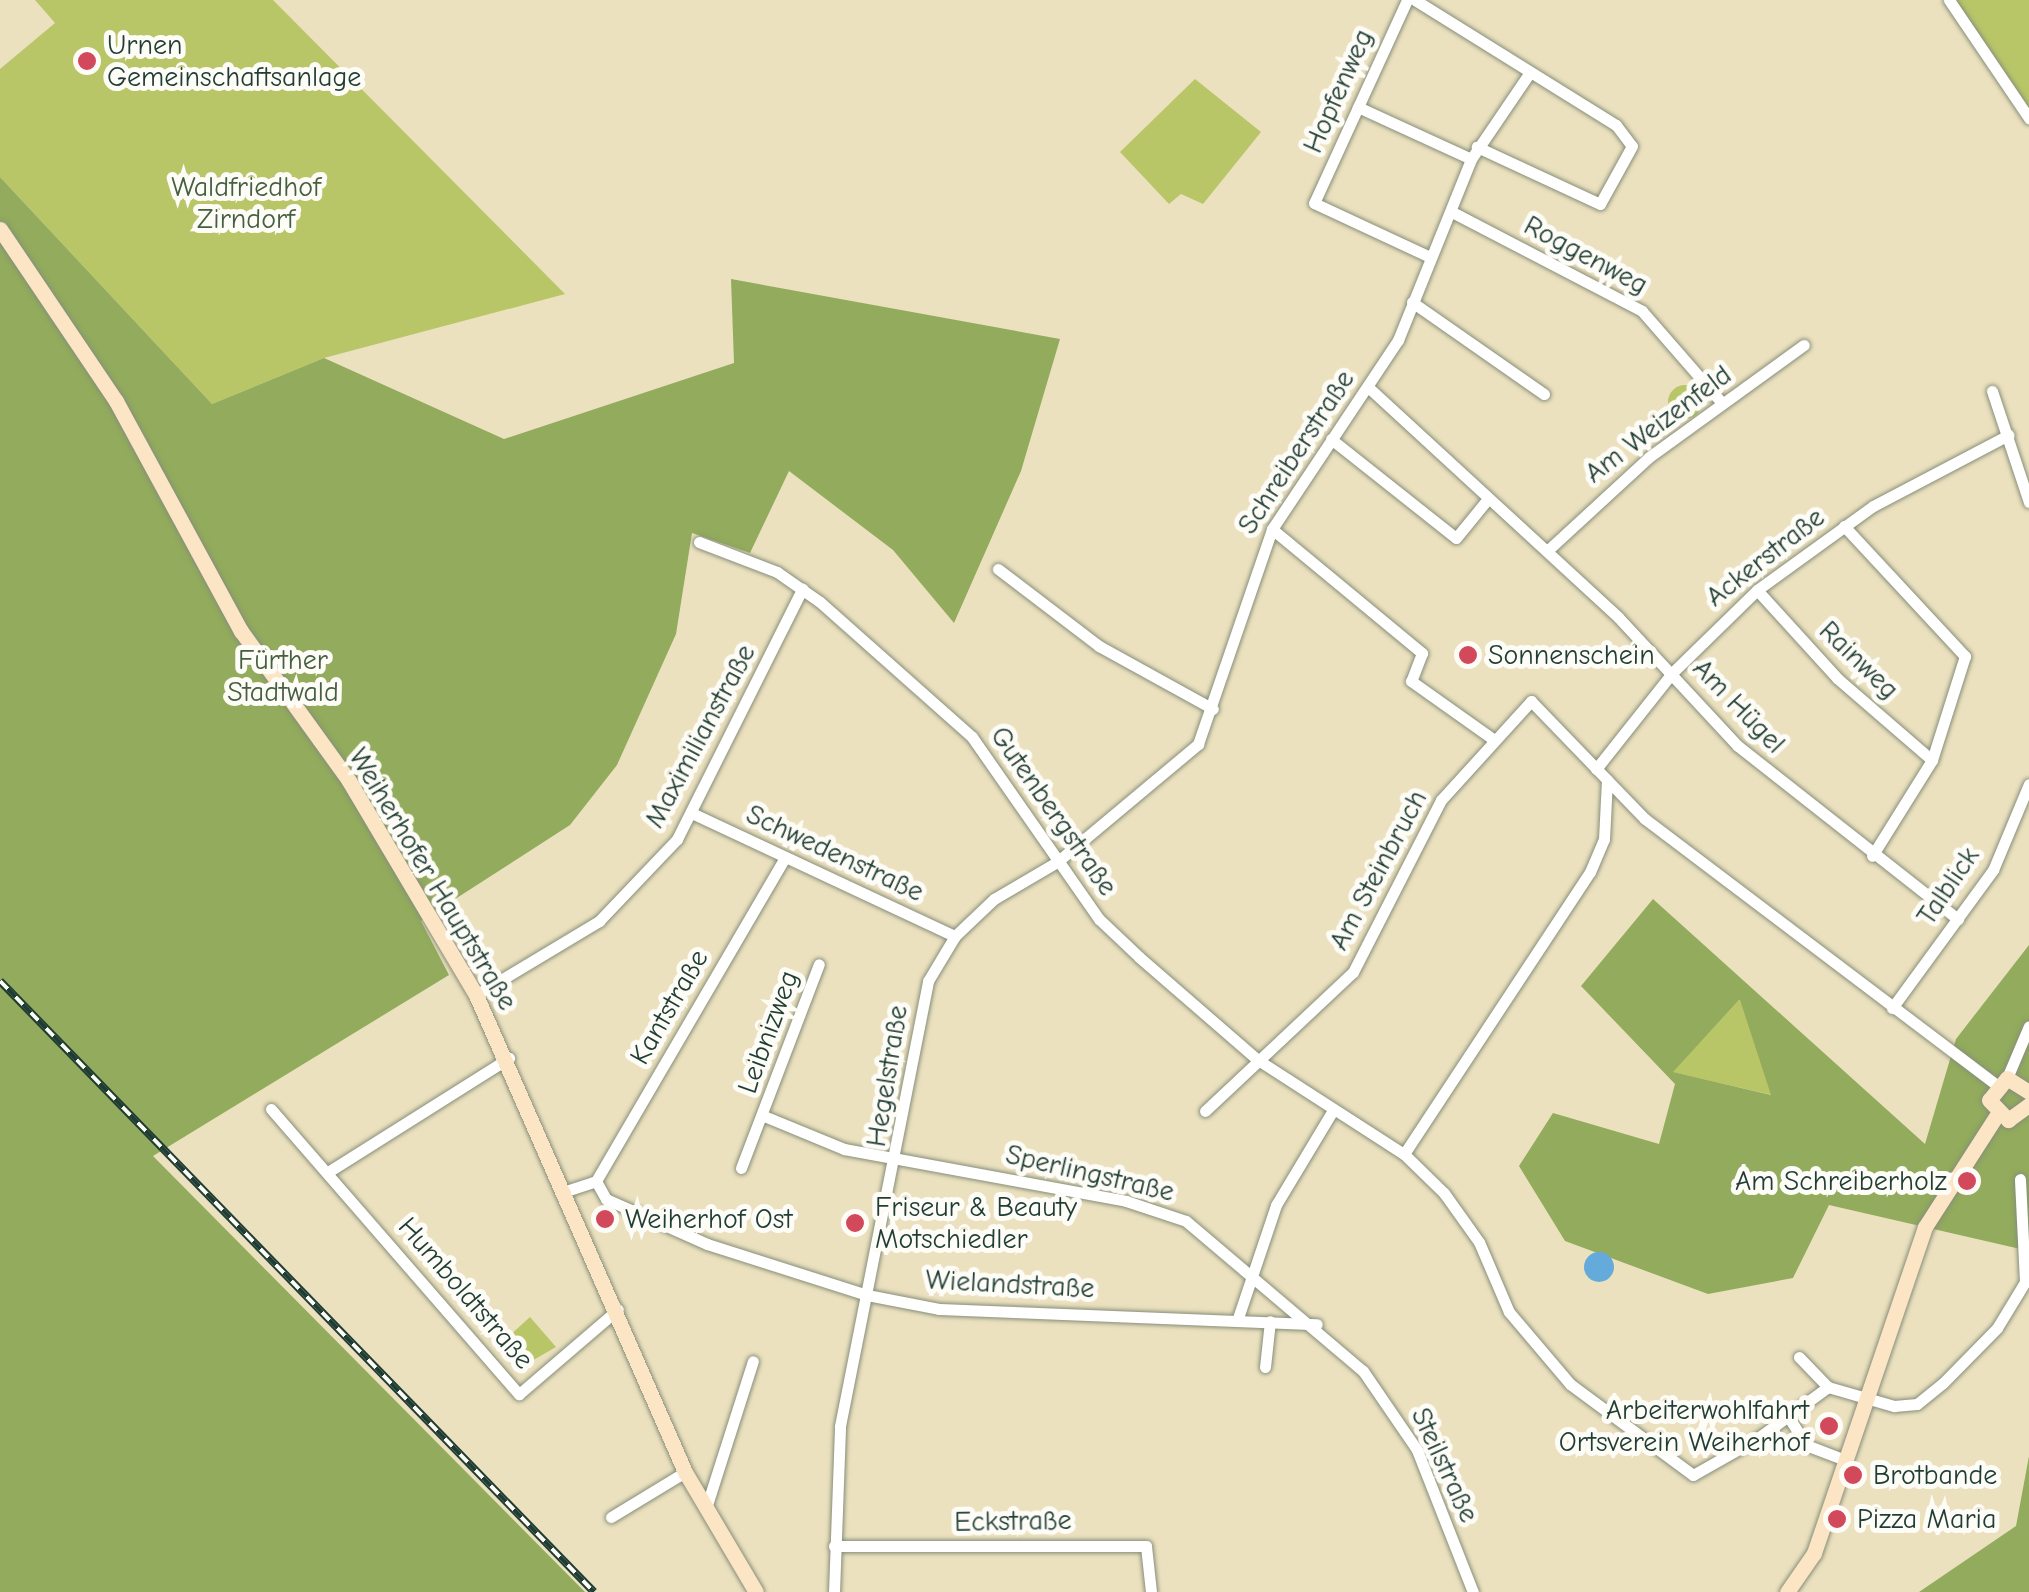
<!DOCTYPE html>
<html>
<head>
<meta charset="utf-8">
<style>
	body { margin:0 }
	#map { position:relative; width:2029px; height:1592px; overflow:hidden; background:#ece1bf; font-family:"Comic Neue",sans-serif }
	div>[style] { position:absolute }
	.green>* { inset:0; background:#b8c668 }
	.round { border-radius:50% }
	.forest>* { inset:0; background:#92ab5c }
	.water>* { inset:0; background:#64aada }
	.roads { filter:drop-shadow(0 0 2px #868f7a) drop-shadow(0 0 2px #868f7a) }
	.street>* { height:11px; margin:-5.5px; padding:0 5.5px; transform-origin:5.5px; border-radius:5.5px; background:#fff }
	.secondary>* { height:15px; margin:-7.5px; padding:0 7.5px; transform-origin:7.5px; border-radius:7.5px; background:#fce5c4 }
	.rail>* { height:8px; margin-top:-4px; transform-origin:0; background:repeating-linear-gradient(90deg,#fdfcf7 0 11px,#1f3d34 0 22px); box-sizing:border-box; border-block:2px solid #1f3d34 }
	.dots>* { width:28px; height:28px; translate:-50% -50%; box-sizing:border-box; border:5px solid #fdfcf7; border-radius:50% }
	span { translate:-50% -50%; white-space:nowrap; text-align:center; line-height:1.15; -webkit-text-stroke:10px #fdfcf7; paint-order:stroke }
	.poi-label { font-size:28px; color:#1f3d34 }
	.left { translate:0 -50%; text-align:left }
	.right { translate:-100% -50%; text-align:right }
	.street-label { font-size:28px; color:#1f3d34 }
	.park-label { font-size:28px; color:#455f41 }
</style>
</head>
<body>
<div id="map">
	<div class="green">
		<div style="clip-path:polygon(35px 0,273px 0,565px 294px,324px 358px,212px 404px,0 177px,0 69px,55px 23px)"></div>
		<div style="clip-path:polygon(1954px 0,2029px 0,2029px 123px)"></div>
		<div style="clip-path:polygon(1195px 79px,1261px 132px,1203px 204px,1181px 194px,1169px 204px,1120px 152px)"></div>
		<div class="round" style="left:1668px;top:385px;width:34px;height:34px"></div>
		<div style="clip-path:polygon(1740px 999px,1772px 1095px,1672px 1072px)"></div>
		<div style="clip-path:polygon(530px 1317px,556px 1347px,518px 1369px,496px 1348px)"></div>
	</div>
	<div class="forest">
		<div style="clip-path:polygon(0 177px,212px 404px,324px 358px,504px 439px,734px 363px,731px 279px,1060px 339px,1021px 471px,954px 623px,893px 550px,789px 471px,750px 553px,692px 533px,676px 634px,617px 765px,570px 825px,421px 921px,449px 975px,153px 1156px,585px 1592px,0 1592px)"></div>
		<div style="clip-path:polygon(evenodd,1653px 899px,1925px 1144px,1956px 1039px,2029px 945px,2029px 1251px,1829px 1205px,1793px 1278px,1708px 1294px,1565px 1241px,1519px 1166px,1553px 1113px,1659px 1144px,1675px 1084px,1581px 986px,1653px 899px,1739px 1000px,1740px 1000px,1771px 1095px,1673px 1072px,1739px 1000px)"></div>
		<div style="clip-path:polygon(2029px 1456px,2029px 1592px,1919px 1592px,2016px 1526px)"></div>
	</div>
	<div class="water">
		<div class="round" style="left:1584px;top:1252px;width:30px;height:30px"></div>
	</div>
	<div class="roads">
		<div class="street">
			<div style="left:1407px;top:0;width:223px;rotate:114.6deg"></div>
			<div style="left:1314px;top:203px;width:128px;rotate:25deg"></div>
			<div style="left:1415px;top:0;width:237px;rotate:31.9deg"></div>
			<div style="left:1616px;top:125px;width:26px;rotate:53deg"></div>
			<div style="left:1632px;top:146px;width:66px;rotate:118.9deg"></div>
			<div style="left:1600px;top:204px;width:136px;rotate:-155.1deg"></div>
			<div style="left:1949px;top:0;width:143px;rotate:55.9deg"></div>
			<div style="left:1358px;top:107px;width:124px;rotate:24.7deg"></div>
			<div style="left:1454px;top:213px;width:212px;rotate:27.5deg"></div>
			<div style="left:1642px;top:311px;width:122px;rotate:49deg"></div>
			<div style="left:1412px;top:302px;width:161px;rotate:34.9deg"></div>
			<div style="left:1368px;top:387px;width:340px;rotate:42.6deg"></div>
			<div style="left:1618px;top:617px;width:176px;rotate:47.1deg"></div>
			<div style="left:1738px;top:746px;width:280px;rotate:38.2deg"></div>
			<div style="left:1992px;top:391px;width:117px;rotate:71.6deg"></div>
			<div style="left:1331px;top:439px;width:159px;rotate:38.4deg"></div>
			<div style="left:1456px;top:538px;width:49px;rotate:-50.8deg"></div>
			<div style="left:1844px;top:526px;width:178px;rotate:47.1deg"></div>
			<div style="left:1965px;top:656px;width:109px;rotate:107.6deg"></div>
			<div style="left:1932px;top:760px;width:113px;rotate:122deg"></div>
			<div style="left:1272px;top:529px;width:195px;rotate:39.6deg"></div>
			<div style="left:1422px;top:653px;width:30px;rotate:111deg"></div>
			<div style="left:1411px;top:681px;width:100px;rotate:35.3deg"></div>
			<div style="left:699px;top:542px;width:84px;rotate:21deg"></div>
			<div style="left:777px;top:572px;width:52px;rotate:34.9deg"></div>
			<div style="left:820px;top:602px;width:203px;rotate:41.6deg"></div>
			<div style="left:972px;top:737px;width:222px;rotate:55.1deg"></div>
			<div style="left:1099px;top:919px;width:55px;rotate:43.5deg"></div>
			<div style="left:1139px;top:957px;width:157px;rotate:40.9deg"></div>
			<div style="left:1258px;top:1060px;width:174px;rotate:32.8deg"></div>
			<div style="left:1404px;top:1154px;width:56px;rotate:44.3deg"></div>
			<div style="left:1444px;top:1193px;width:60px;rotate:54.5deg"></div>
			<div style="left:1479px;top:1242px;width:76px;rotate:66.8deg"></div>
			<div style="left:1509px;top:1312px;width:94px;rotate:49.7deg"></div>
			<div style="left:1570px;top:1384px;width:153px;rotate:36.5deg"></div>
			<div style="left:1693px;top:1475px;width:75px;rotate:-29.6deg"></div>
			<div style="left:1548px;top:550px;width:137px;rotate:-42.6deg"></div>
			<div style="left:1649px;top:457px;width:191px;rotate:-35.9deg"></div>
			<div style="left:998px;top:569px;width:127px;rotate:37.3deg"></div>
			<div style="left:1099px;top:646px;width:130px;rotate:28.9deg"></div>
			<div style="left:1757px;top:590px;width:120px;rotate:47.7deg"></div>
			<div style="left:1838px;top:679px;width:124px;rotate:40.8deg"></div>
			<div style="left:1596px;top:769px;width:122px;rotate:-51.6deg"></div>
			<div style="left:1672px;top:673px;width:119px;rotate:-44.3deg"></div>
			<div style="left:1757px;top:590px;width:143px;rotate:-35.9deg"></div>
			<div style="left:1873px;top:506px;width:153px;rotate:-27.7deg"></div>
			<div style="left:694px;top:814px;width:288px;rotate:25.1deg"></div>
			<div style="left:476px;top:995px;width:144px;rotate:-31deg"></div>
			<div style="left:599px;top:921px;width:113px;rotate:-46.4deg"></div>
			<div style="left:677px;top:839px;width:280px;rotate:-63.4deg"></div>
			<div style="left:1892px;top:1008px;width:171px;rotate:-53.8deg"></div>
			<div style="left:1993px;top:870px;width:93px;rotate:-67.3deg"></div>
			<div style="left:2007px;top:1078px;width:56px;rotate:-67.1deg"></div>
			<div style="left:271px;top:1109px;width:378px;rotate:49deg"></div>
			<div style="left:519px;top:1394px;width:130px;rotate:-40.6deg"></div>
			<div style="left:1205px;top:1111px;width:203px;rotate:-43.2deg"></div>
			<div style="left:1353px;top:972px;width:193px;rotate:-62.9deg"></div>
			<div style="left:1441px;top:800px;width:134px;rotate:-47.7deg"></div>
			<div style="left:1531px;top:701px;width:164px;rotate:46deg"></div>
			<div style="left:1645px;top:819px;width:439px;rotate:37.1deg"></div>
			<div style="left:764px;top:1116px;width:87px;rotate:22.4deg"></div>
			<div style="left:844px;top:1149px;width:287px;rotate:10.4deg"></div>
			<div style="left:1126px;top:1201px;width:63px;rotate:18.4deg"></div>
			<div style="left:1186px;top:1221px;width:232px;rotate:40.3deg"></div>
			<div style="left:1363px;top:1371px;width:96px;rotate:55.6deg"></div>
			<div style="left:1417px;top:1450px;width:153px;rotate:68.5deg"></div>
			<div style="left:1404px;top:1154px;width:338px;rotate:-56.6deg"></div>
			<div style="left:1590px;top:872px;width:36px;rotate:-67deg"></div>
			<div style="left:1604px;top:839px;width:59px;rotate:-87.1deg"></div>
			<div style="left:741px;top:1168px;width:218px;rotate:-69.1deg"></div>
			<div style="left:328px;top:1172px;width:214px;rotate:-32.2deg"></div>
			<div style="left:596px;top:1181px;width:21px;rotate:61deg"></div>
			<div style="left:606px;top:1199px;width:111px;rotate:24deg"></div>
			<div style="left:707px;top:1244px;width:168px;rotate:17.7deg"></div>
			<div style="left:867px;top:1295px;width:73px;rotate:11deg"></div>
			<div style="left:939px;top:1309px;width:378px;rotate:2.3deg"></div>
			<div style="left:596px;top:1181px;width:374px;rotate:-59.7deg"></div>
			<div style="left:569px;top:1190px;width:28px;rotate:-18deg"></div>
			<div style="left:1238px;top:1318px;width:119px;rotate:-71.4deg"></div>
			<div style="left:1276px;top:1205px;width:111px;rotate:-59deg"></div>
			<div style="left:1799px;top:1357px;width:42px;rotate:46deg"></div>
			<div style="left:1828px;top:1387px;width:69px;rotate:16.1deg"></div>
			<div style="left:1894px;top:1406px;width:23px;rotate:-5deg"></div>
			<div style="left:1917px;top:1404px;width:33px;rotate:-39deg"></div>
			<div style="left:1943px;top:1383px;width:77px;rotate:-45.5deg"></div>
			<div style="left:1997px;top:1328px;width:54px;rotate:-58.7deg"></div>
			<div style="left:2025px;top:1282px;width:103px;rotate:-92.8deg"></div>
			<div style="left:1265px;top:1367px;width:46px;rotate:-83.8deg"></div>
			<div style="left:1788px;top:1416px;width:34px;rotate:58deg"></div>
			<div style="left:1806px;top:1445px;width:36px;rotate:21deg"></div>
			<div style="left:1806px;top:1445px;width:49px;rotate:-171.7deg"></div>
			<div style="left:1758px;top:1438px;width:87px;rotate:-36.1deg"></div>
			<div style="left:706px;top:1508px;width:154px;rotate:-72.3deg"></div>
			<div style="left:611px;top:1517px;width:87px;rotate:-31.3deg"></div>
			<div style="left:834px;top:1546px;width:312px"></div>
			<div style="left:1146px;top:1546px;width:46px;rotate:83.8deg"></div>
			<div style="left:834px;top:1592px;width:166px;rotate:-87.9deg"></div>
			<div style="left:840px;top:1426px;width:454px;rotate:-78.8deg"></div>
			<div style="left:928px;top:981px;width:52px;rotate:-59deg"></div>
			<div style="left:955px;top:936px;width:54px;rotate:-43.5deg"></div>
			<div style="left:994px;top:899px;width:73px;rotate:-30.4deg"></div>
			<div style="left:1057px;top:862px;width:184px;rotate:-39.9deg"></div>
			<div style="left:1198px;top:744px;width:227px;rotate:-71deg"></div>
			<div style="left:1272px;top:529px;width:227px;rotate:-56.3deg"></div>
			<div style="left:1398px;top:340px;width:195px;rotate:-68deg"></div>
			<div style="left:1471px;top:159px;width:102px;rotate:-55.8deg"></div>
		</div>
		<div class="secondary">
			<div style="left:0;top:229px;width:207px;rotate:56deg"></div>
			<div style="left:116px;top:401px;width:262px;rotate:61.5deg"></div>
			<div style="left:241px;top:631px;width:185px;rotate:54.2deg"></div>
			<div style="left:349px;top:781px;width:249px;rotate:59.3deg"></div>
			<div style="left:476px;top:995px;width:521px;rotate:66.34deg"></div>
			<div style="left:685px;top:1472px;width:139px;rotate:59.4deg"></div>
			<div style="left:2029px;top:1092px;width:26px;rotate:-148deg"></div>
			<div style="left:2007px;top:1078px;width:28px;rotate:129deg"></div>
			<div style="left:1989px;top:1100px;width:28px;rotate:46deg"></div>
			<div style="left:2008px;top:1120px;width:26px;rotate:-36deg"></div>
			<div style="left:1787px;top:1592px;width:47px;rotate:-55.3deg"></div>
			<div style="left:1814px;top:1553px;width:344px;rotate:-71.2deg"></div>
			<div style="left:1925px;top:1227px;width:133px;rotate:-57.3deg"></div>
		</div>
	</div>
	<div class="rail">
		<div style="left:0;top:981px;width:852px;rotate:45.81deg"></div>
	</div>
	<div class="dots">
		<div style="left:87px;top:61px;background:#d1495b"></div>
		<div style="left:1468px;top:655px;background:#d1495b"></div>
		<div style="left:1967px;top:1181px;background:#d1495b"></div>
		<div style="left:605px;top:1219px;background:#d1495b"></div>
		<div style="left:855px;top:1223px;background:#d1495b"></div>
		<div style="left:1829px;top:1426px;background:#d1495b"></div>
		<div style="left:1853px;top:1475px;background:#d1495b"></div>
		<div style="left:1837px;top:1519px;background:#d1495b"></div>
	</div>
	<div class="poi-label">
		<span class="left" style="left:107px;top:61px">Urnen<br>Gemeinschaftsanlage</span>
		<span class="left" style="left:1488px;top:655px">Sonnenschein</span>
		<span class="right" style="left:1947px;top:1181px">Am Schreiberholz</span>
		<span class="left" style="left:875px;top:1223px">Friseur &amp; Beauty<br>Motschiedler</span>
		<span class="left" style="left:625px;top:1219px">Weiherhof Ost</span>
		<span class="right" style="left:1809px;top:1426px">Arbeiterwohlfahrt<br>Ortsverein Weiherhof</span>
		<span class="left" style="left:1873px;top:1475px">Brotbande</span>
		<span class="left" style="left:1857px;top:1519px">Pizza Maria</span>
	</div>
	<div class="street-label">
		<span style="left:1338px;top:91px;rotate:-66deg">Hopfenweg</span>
		<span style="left:1586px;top:255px;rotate:28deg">Roggenweg</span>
		<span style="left:1658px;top:424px;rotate:-37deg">Am Weizenfeld</span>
		<span style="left:1296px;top:452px;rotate:-57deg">Schreiberstraße</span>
		<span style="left:1765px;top:557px;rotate:-38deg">Ackerstraße</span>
		<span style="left:1859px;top:660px;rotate:44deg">Rainweg</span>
		<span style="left:1739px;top:706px;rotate:46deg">Am Hügel</span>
		<span style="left:700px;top:736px;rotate:-62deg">Maximilianstraße</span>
		<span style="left:1054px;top:811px;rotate:55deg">Gutenbergstraße</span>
		<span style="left:835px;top:853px;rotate:25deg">Schwedenstraße</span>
		<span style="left:1378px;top:870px;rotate:-62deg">Am Steinbruch</span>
		<span style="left:433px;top:879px;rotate:59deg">Weiherhofer Hauptstraße</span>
		<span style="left:1948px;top:886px;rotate:-56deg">Talblick</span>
		<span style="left:669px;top:1007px;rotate:-60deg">Kantstraße</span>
		<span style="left:768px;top:1032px;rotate:-70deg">Leibnizweg</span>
		<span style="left:887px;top:1076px;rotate:-81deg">Hegelstraße</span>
		<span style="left:1090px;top:1173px;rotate:13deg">Sperlingstraße</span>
		<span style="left:1010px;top:1284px;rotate:3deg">Wielandstraße</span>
		<span style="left:466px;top:1293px;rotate:49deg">Humboldtstraße</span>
		<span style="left:1445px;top:1465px;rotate:65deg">Steilstraße</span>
		<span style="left:1013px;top:1521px;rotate:-1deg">Eckstraße</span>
	</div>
	<div class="park-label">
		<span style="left:246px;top:203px">Waldfriedhof<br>Zirndorf</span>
		<span style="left:283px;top:676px">Fürther<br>Stadtwald</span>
	</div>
</div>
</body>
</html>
